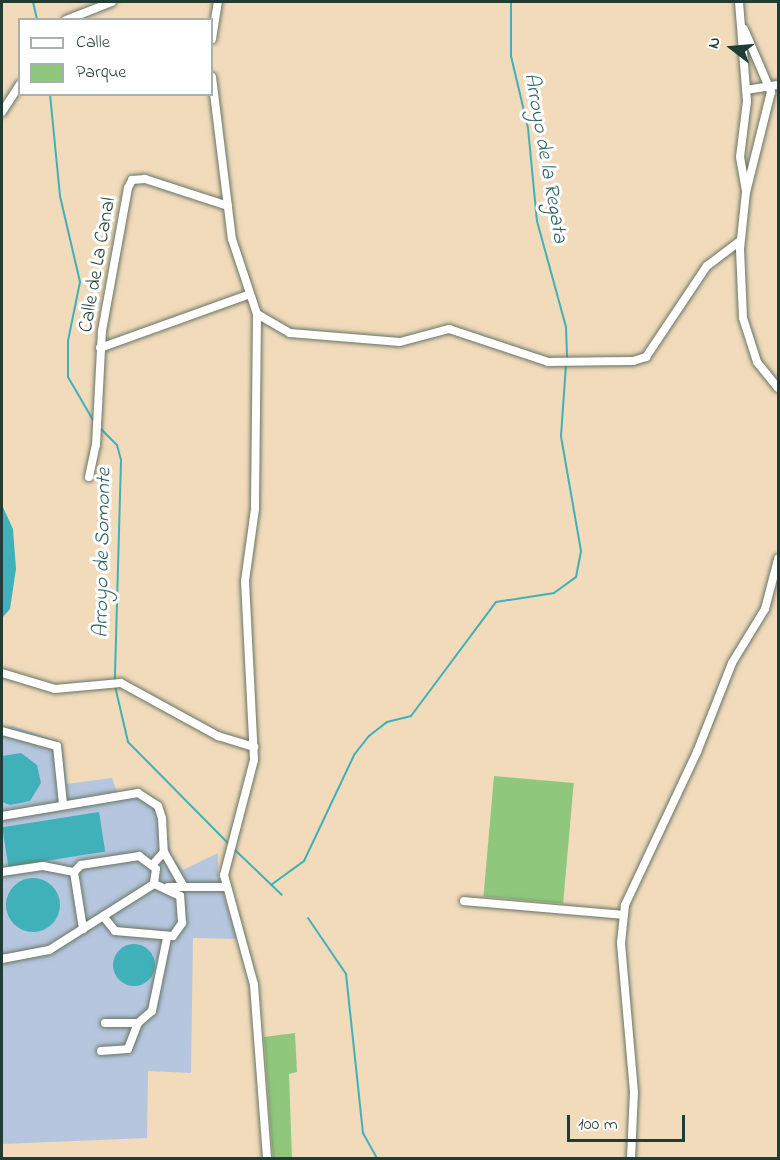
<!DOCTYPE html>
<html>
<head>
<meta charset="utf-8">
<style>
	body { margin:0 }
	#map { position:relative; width:780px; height:1160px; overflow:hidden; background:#f1dbbb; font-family:"Indie Flower",sans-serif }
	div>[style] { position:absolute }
	.industrial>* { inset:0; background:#b5c6de }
	.green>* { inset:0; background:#8fc87c; transform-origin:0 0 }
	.water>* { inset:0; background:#40b1b8; transform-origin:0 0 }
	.round { border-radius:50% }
	.stream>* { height:2px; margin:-1px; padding:0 1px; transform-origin:1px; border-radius:1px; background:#40b1b8 }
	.roads { filter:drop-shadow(0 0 2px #687463) drop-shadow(0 0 2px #687463) }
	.minor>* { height:8px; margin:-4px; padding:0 4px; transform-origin:4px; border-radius:4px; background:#fff }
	span { translate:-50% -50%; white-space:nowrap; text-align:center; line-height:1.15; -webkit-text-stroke:6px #fff; paint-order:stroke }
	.street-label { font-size:20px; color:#1f3d34 }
	.water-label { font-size:21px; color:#2b6662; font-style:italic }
	.frame { position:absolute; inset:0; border:3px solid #1f3d34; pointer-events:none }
	.legend { position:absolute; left:18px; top:18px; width:195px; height:78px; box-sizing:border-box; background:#fff; border:2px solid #a5b1ae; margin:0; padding:8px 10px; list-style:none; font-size:18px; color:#1f3d34 }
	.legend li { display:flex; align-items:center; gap:12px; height:30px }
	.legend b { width:30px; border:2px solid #a5b1ae }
	.north { position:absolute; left:702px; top:18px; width:60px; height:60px; -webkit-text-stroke:4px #fff; paint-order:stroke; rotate:286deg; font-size:16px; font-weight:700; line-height:24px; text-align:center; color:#1f3d34 }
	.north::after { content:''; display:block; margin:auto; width:21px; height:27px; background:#1f3d34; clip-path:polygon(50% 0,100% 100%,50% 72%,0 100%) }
	.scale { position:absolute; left:567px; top:1115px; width:118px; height:27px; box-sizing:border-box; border:3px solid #1f3d34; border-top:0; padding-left:8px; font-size:18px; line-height:21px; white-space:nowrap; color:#1f3d34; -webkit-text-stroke:4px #fff; paint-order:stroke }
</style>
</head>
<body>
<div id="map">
	<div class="industrial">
		<div style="clip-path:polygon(13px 726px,62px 743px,67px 784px,112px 778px,117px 792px,140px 790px,160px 803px,172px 857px,183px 870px,218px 853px,218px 876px,237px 939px,193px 938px,191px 1073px,148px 1071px,147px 1138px,2px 1144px,2px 728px)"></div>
	</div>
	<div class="green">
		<div style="left:494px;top:776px;width:80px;height:121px;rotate:5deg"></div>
		<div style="clip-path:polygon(295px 1033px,297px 1072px,289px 1074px,292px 1158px,273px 1158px,264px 1037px)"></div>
	</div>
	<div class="water">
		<div style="clip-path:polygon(2px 505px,13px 529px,16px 569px,10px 609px,3px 617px)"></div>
		<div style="clip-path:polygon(21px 753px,37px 765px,41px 783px,30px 801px,10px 805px,2px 802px,2px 756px)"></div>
		<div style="left:99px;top:812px;width:40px;height:98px;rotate:81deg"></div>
		<div class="round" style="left:6px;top:878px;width:54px;height:54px"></div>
		<div class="round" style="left:113px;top:944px;width:42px;height:42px"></div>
	</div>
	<div class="stream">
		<div style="left:33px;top:2px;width:18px;rotate:77deg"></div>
		<div style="left:511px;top:2px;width:54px;rotate:90deg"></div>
		<div style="left:511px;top:56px;width:74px;rotate:76.7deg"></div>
		<div style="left:528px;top:128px;width:93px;rotate:84.5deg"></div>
		<div style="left:537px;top:221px;width:110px;rotate:74.7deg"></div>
		<div style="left:566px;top:327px;width:31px;rotate:88deg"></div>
		<div style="left:50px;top:94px;width:102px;rotate:84.4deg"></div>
		<div style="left:60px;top:196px;width:88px;rotate:76.9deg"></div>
		<div style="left:80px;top:282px;width:60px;rotate:101.5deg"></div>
		<div style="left:68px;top:341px;width:36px;rotate:90deg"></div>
		<div style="left:68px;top:377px;width:50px;rotate:59.8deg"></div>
		<div style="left:99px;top:427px;width:25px;rotate:45deg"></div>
		<div style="left:117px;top:445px;width:16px;rotate:75deg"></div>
		<div style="left:121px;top:460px;width:220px;rotate:91.6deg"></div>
		<div style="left:115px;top:686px;width:57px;rotate:76.9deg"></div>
		<div style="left:128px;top:742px;width:142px;rotate:45.3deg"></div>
		<div style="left:234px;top:849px;width:66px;rotate:43.8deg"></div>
		<div style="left:271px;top:885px;width:41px;rotate:-36deg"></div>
		<div style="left:304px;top:861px;width:117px;rotate:-64.7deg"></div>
		<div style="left:354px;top:755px;width:24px;rotate:-52deg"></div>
		<div style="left:369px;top:736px;width:23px;rotate:-38deg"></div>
		<div style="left:387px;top:722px;width:25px;rotate:-14deg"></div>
		<div style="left:411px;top:716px;width:142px;rotate:-53.3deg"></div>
		<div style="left:496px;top:602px;width:59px;rotate:-8.8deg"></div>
		<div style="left:554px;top:593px;width:27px;rotate:-36deg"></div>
		<div style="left:576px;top:577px;width:26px;rotate:-79deg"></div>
		<div style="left:581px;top:551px;width:117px;rotate:-99.9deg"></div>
		<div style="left:561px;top:436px;width:72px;rotate:-86deg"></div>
		<div style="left:308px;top:918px;width:68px;rotate:55.8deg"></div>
		<div style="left:346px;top:974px;width:160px;rotate:83.9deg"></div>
		<div style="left:363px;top:1133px;width:29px;rotate:61deg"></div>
	</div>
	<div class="roads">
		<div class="minor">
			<div style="left:739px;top:2px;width:99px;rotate:85.4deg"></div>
			<div style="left:747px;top:101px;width:56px;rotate:97.1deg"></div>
			<div style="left:740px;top:157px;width:35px;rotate:80deg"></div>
			<div style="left:66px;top:20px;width:49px;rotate:-21.4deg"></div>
			<div style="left:744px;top:29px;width:69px;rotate:66.8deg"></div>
			<div style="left:771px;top:92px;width:103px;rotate:104deg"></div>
			<div style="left:746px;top:192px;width:57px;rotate:96deg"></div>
			<div style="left:740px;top:249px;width:69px;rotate:87.5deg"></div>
			<div style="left:743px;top:318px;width:46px;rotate:72.3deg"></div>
			<div style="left:757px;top:362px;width:33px;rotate:51deg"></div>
			<div style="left:212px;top:39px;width:37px;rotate:-81deg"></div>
			<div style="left:212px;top:77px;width:163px;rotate:83deg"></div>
			<div style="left:232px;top:239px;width:79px;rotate:71.6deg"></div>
			<div style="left:257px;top:314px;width:195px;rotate:90.6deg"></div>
			<div style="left:255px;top:509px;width:73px;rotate:97.9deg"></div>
			<div style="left:245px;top:581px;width:179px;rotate:87.1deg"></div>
			<div style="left:254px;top:760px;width:119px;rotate:104.6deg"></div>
			<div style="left:224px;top:875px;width:114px;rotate:74.7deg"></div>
			<div style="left:254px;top:985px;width:173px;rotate:85.7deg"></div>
			<div style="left:746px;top:90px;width:32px;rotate:-9deg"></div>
			<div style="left:2px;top:112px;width:33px;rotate:-57deg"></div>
			<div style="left:257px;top:314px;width:38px;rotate:30deg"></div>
			<div style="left:290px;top:333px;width:110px;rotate:4.7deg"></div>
			<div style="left:400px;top:342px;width:51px;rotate:-14.9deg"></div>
			<div style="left:449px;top:329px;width:104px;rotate:18.4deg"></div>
			<div style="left:548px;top:362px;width:85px;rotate:-0.7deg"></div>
			<div style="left:633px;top:361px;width:14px;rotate:-17deg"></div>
			<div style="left:646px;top:357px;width:110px;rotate:-56.2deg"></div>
			<div style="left:707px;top:266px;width:41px;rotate:-37.1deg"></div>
			<div style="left:100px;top:348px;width:159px;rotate:-19.8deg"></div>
			<div style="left:89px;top:477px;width:33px;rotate:-78deg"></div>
			<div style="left:96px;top:445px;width:114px;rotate:-87deg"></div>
			<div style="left:102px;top:331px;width:145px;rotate:-79.7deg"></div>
			<div style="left:128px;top:188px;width:9px;rotate:-63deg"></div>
			<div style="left:132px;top:180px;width:13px;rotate:-4deg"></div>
			<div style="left:145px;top:179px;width:87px;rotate:18deg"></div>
			<div style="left:2px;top:673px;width:55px;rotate:16.8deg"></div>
			<div style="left:55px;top:689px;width:66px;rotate:-5.2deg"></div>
			<div style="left:121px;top:683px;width:111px;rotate:28.7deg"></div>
			<div style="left:218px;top:736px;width:38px;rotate:17deg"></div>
			<div style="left:2px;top:731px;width:57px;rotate:15.3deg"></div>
			<div style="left:57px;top:746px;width:58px;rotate:84.1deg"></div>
			<div style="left:2px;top:816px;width:138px;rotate:-9.6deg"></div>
			<div style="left:138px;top:793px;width:24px;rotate:33deg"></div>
			<div style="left:158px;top:806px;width:13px;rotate:72deg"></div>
			<div style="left:162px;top:818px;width:34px;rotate:87deg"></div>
			<div style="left:164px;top:852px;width:15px;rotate:132deg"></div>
			<div style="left:164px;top:852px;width:40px;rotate:60.3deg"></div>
			<div style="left:2px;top:872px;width:41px;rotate:-8.3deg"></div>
			<div style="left:43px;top:866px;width:32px;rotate:11deg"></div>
			<div style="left:74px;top:872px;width:10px;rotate:-45deg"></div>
			<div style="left:81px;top:865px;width:59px;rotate:-8.8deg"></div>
			<div style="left:139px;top:856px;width:21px;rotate:37deg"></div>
			<div style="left:156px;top:869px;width:15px;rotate:98deg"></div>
			<div style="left:154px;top:884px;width:124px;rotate:147.8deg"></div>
			<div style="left:49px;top:950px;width:48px;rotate:169.2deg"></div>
			<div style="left:74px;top:872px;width:58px;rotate:81deg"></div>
			<div style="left:168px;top:887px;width:59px"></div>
			<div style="left:464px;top:901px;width:160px;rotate:5deg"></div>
			<div style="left:103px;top:916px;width:19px;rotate:51deg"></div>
			<div style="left:115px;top:931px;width:58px;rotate:4.9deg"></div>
			<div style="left:173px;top:936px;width:16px;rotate:-55deg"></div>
			<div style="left:182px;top:923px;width:27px;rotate:-94deg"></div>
			<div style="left:180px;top:896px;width:29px;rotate:-155deg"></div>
			<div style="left:105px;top:1023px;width:33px"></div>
			<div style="left:138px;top:1023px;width:18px;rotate:-41deg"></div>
			<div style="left:152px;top:1011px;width:75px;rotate:-78.4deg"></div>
			<div style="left:101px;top:1051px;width:27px;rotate:-4deg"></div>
			<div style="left:128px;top:1049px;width:28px;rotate:-69deg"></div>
			<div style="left:631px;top:1158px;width:66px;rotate:-87.4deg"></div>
			<div style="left:634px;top:1092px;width:150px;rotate:-95deg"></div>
			<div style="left:621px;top:943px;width:38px;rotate:-84deg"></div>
			<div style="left:625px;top:905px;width:169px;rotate:-64.8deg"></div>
			<div style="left:697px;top:752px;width:96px;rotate:-68.5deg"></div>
			<div style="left:732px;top:663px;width:63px;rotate:-58.6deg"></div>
			<div style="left:765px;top:609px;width:52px;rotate:-75.4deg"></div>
		</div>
	</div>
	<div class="street-label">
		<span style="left:98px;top:265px;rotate:-80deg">Calle de La Canal</span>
	</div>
	<div class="water-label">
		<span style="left:545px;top:158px;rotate:80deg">Arroyo de la Regata</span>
		<span style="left:103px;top:553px;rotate:-89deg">Arroyo de Somonte</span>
	</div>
	<div class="frame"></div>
	<ul class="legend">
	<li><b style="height:8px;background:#fff"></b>Calle</li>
	<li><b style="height:16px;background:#8fc87c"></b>Parque</li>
	</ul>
	<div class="north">N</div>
	<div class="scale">100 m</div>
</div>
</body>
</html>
